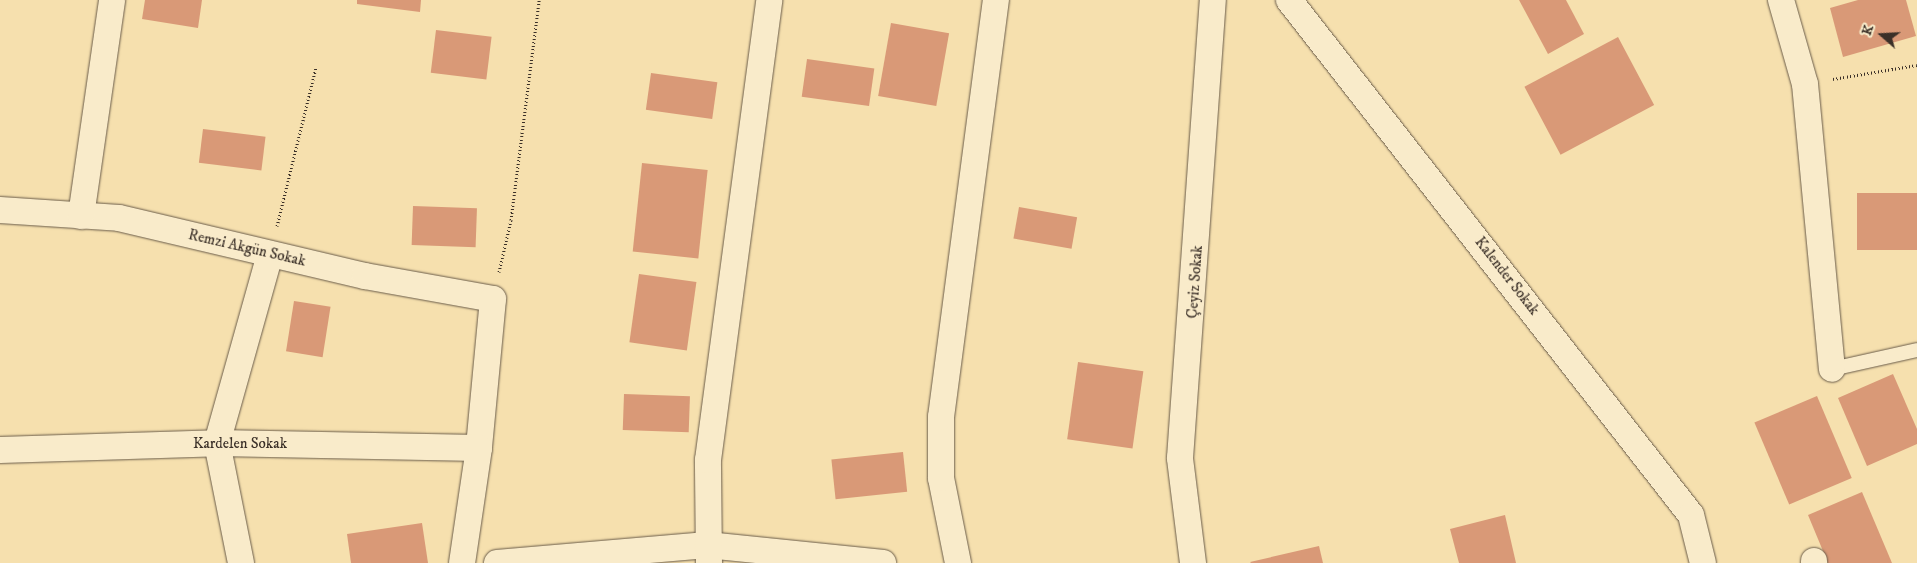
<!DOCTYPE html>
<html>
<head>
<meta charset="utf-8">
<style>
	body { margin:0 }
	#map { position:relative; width:1917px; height:563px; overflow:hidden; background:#f6e0ae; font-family:"IM FELL DW Pica",serif }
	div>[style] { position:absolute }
	.building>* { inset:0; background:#d99977; transform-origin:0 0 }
	.path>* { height:3px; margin-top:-1.5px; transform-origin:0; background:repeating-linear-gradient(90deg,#3b3028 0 1px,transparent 0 3.5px) }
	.roads { filter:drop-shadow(0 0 1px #6a5c4a) drop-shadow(0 0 1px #6a5c4a) }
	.lane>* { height:14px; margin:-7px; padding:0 7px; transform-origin:7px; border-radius:7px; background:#f9ebca }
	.street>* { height:26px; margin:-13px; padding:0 13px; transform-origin:13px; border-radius:13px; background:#f9ebca }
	span { translate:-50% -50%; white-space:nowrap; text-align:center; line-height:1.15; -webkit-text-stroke:4px #f9ebca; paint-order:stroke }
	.street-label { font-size:15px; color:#3b3028 }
	.north { position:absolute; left:1857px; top:10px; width:50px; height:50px; -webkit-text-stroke:4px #f9ebca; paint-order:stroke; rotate:289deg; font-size:14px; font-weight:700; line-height:20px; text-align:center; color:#3b3028 }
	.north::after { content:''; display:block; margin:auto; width:18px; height:22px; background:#3b3028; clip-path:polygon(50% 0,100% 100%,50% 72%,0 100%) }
</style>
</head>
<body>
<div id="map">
	<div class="building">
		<div style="clip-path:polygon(145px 0,202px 0,198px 28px,142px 19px)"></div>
		<div style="clip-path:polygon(357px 0,421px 0,420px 12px,357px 4px)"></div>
		<div style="clip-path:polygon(1519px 0,1566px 0,1584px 34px,1548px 54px)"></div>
		<div style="clip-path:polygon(1858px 0,1906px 0,1916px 36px,1843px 57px,1830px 8px)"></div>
		<div style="left:891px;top:23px;width:59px;height:74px;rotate:10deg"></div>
		<div style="left:436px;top:30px;width:56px;height:43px;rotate:7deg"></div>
		<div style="left:1618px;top:37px;width:77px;height:106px;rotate:62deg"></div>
		<div style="left:807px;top:59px;width:68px;height:38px;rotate:8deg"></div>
		<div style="left:651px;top:73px;width:67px;height:37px;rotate:8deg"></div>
		<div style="left:203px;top:129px;width:63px;height:34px;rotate:7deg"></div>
		<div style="left:642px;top:163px;width:66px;height:89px;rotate:6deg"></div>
		<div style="left:1917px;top:193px;width:57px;height:60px;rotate:90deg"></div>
		<div style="left:413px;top:206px;width:64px;height:39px;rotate:2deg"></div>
		<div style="left:1019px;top:207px;width:59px;height:32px;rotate:10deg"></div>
		<div style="left:639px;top:274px;width:58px;height:69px;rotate:8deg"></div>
		<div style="left:294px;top:301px;width:37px;height:51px;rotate:9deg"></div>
		<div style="left:1078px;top:362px;width:66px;height:78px;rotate:8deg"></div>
		<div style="clip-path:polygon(1893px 374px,1917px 429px,1917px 444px,1867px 466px,1838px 398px)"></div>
		<div style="left:624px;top:394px;width:66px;height:36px;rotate:2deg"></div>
		<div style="left:1817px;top:396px;width:89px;height:68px;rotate:67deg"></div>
		<div style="left:903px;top:452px;width:40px;height:72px;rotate:84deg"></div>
		<div style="clip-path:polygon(1862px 492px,1892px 563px,1828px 563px,1808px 515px)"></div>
		<div style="clip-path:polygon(1505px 515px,1516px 563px,1459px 563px,1450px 529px)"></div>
		<div style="clip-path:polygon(422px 523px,428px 563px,351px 563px,347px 534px)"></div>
		<div style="clip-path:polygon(1319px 546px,1323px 563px,1251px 563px,1250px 562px)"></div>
	</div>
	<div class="path">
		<div style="left:1833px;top:79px;width:85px;rotate:-9.5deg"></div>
		<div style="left:277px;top:226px;width:164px;rotate:-76.2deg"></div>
		<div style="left:499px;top:272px;width:53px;rotate:-77deg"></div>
		<div style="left:511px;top:220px;width:222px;rotate:-82.7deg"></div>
	</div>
	<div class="roads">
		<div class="lane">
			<div style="left:1832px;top:369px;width:87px;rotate:-12.6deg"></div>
		</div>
		<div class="street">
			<div style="left:1289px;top:0;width:653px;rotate:52.03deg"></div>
			<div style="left:1691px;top:515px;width:49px;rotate:76deg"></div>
			<div style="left:1781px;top:0;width:87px;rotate:74.1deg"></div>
			<div style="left:1805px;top:84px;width:286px;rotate:84.6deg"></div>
			<div style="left:0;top:210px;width:119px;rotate:3.8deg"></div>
			<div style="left:119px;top:218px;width:253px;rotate:13.3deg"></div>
			<div style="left:365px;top:276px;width:130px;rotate:10.2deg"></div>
			<div style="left:493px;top:299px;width:150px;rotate:95.4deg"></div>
			<div style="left:479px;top:448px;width:116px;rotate:98.4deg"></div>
			<div style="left:81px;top:216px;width:218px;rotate:-81.8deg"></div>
			<div style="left:0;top:450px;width:217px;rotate:-1.8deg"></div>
			<div style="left:217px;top:443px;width:262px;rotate:1.1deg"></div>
			<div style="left:1814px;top:561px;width:2px;rotate:90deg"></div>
			<div style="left:241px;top:563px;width:122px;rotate:-101.3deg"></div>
			<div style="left:217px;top:443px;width:196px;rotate:-74.3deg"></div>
			<div style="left:497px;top:563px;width:211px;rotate:-4.9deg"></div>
			<div style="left:707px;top:545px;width:177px;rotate:5.8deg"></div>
			<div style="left:709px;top:563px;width:103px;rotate:-90.6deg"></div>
			<div style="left:708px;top:460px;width:464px;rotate:-82.4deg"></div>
			<div style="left:958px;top:563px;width:87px;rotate:-101.3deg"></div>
			<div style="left:941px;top:478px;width:61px;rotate:-90deg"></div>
			<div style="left:941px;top:417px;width:421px;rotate:-82.5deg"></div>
			<div style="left:1193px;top:563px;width:106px;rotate:-97.1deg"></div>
			<div style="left:1180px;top:458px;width:459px;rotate:-85.9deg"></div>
		</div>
	</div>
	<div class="street-label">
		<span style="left:247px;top:248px;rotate:13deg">Remzi Akgün Sokak</span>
		<span style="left:1507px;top:276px;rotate:52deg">Kalender Sokak</span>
		<span style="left:1195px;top:282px;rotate:-86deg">Çeyiz Sokak</span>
		<span style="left:240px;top:444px">Kardelen Sokak</span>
	</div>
	<div class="north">K</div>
</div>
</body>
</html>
